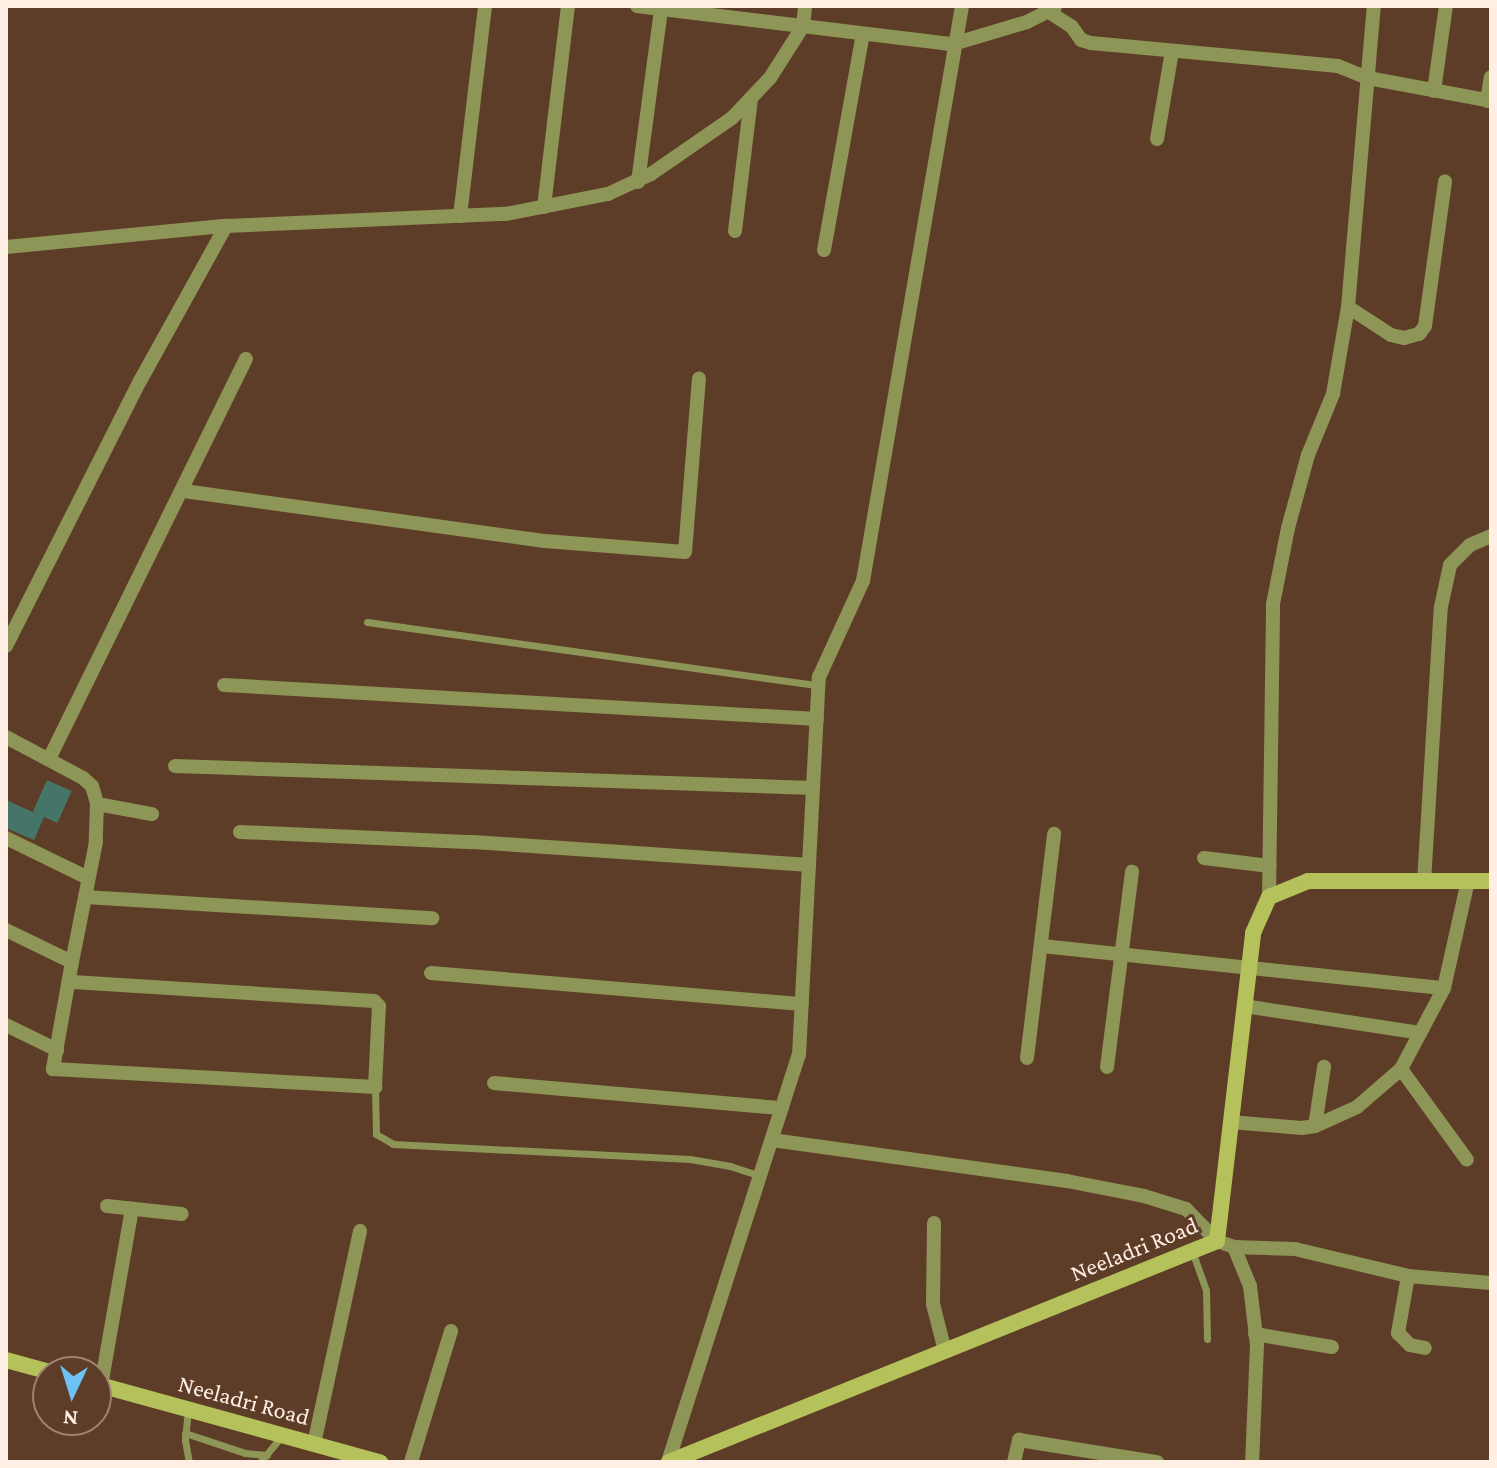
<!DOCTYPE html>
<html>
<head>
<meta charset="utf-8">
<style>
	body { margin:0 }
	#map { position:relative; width:1497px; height:1468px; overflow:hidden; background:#5d3d27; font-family:"Crimson Pro",serif }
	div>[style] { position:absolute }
	.building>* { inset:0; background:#447568; transform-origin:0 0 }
	.lane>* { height:7px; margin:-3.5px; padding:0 3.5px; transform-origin:3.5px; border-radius:3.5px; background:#8d9557 }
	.street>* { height:14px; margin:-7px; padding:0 7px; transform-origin:7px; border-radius:7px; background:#8d9557 }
	.secondary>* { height:16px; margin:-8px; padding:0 8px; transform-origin:8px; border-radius:8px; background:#b5c15a }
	span { translate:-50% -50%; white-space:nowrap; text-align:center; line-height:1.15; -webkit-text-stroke:6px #5d3d27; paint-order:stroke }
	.street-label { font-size:24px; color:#feeee3 }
	.frame { position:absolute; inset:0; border:8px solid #feeee3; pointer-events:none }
	.north { position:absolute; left:32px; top:1356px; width:80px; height:80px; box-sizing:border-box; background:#5d3d27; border:2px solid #9d8472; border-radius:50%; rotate:184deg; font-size:22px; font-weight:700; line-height:32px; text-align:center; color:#feeee3 }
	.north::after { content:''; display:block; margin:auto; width:28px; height:36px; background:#6dc2f3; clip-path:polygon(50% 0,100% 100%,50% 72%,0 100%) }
</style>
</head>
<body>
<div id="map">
	<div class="building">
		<div style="left:47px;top:780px;width:27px;height:35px;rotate:24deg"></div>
		<div style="clip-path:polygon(6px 800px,44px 817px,34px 840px,6px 828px)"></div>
	</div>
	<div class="lane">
		<div style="left:367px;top:622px;width:455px;rotate:8deg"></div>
		<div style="left:375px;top:1087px;width:47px;rotate:88.8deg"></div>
		<div style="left:376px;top:1134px;width:20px;rotate:30deg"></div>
		<div style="left:393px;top:1144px;width:297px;rotate:2.9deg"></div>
		<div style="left:690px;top:1159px;width:41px;rotate:9.9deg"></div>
		<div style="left:730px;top:1166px;width:32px;rotate:18deg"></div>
		<div style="left:1192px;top:1251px;width:41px;rotate:70.3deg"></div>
		<div style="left:1206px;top:1290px;width:49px;rotate:88.8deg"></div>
		<div style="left:188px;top:1410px;width:30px;rotate:96deg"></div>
		<div style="left:185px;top:1440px;width:22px;rotate:80deg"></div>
		<div style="left:185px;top:1433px;width:63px;rotate:18.4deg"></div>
		<div style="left:245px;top:1453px;width:22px;rotate:5deg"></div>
		<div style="left:260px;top:1462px;width:33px;rotate:-50deg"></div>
	</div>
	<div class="street">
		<div style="left:637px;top:6px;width:318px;rotate:6.9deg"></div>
		<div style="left:953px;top:44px;width:77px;rotate:-16.6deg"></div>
		<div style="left:1027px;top:22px;width:31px;rotate:-27deg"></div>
		<div style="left:1049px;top:12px;width:27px;rotate:33deg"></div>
		<div style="left:1072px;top:27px;width:16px;rotate:55deg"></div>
		<div style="left:1081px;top:40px;width:10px;rotate:17deg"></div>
		<div style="left:1091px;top:43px;width:248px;rotate:5.3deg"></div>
		<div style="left:1338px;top:66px;width:32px;rotate:22deg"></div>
		<div style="left:1368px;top:78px;width:125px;rotate:10.6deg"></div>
		<div style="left:1434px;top:91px;width:86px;rotate:-82deg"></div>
		<div style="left:1487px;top:101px;width:24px;rotate:-81deg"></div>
		<div style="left:1157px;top:139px;width:89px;rotate:-80.3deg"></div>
		<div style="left:638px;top:182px;width:175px;rotate:-82.4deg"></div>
		<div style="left:544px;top:207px;width:202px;rotate:-83.2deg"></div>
		<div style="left:460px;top:216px;width:211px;rotate:-83.2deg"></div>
		<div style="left:735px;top:231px;width:134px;rotate:-83.1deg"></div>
		<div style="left:6px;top:247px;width:221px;rotate:-5.5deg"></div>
		<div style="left:226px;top:226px;width:280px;rotate:-2.5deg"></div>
		<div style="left:506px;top:214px;width:104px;rotate:-11.1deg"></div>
		<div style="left:608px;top:194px;width:47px;rotate:-24.9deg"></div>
		<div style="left:651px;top:174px;width:98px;rotate:-34.7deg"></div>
		<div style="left:732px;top:118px;width:55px;rotate:-46.5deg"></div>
		<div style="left:770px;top:78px;width:62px;rotate:-57.6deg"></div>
		<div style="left:803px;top:26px;width:20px;rotate:-84deg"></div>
		<div style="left:824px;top:250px;width:219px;rotate:-79.8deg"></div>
		<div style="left:1348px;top:307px;width:51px;rotate:33.1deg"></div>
		<div style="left:1391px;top:335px;width:13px;rotate:13deg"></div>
		<div style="left:1404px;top:338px;width:16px;rotate:-15deg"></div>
		<div style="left:1419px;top:334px;width:10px;rotate:-53deg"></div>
		<div style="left:1425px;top:326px;width:146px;rotate:-82.1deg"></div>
		<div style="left:184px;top:491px;width:364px;rotate:7.9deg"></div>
		<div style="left:545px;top:541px;width:140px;rotate:4.5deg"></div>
		<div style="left:685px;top:552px;width:174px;rotate:-85.4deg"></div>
		<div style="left:6px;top:646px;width:297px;rotate:-63.2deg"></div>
		<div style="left:140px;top:381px;width:177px;rotate:-61deg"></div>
		<div style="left:224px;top:685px;width:594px;rotate:3.28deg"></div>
		<div style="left:6px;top:737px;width:87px;rotate:28deg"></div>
		<div style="left:83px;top:778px;width:12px;rotate:42deg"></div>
		<div style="left:92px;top:786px;width:19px;rotate:74deg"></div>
		<div style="left:97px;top:804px;width:38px;rotate:92deg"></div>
		<div style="left:96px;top:842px;width:122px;rotate:101.3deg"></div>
		<div style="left:72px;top:962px;width:109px;rotate:100.1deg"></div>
		<div style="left:53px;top:1069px;width:323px;rotate:3.2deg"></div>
		<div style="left:375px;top:1087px;width:81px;rotate:-87.2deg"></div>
		<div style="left:379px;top:1006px;width:7px;rotate:-135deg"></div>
		<div style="left:374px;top:1001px;width:306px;rotate:-176.4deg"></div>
		<div style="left:49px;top:759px;width:446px;rotate:-63.8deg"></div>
		<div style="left:175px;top:766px;width:638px;rotate:1.97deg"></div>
		<div style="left:97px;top:804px;width:56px;rotate:10.3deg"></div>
		<div style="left:240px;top:832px;width:233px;rotate:2.5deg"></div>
		<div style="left:473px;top:842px;width:337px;rotate:3.9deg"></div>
		<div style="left:6px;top:838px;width:91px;rotate:26deg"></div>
		<div style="left:1204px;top:858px;width:66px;rotate:6.9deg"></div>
		<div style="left:1424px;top:882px;width:276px;rotate:-86.5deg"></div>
		<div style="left:1441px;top:607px;width:43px;rotate:-77.9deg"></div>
		<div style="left:1450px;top:565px;width:28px;rotate:-45deg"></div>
		<div style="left:1470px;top:545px;width:23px;rotate:-23deg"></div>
		<div style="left:85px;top:897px;width:348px;rotate:3.5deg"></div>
		<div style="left:1269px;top:897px;width:293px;rotate:-89.2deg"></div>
		<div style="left:1273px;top:604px;width:77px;rotate:-78.8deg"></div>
		<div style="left:1288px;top:528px;width:76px;rotate:-74.7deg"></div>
		<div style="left:1308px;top:455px;width:66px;rotate:-67.7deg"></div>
		<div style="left:1333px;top:394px;width:88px;rotate:-80.2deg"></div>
		<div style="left:1348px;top:307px;width:302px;rotate:-85.1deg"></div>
		<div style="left:6px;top:930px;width:73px;rotate:25.9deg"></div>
		<div style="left:1042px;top:946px;width:404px;rotate:6deg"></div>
		<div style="left:1444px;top:988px;width:110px;rotate:-77.4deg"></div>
		<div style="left:431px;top:973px;width:372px;rotate:4.8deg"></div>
		<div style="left:1244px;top:1006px;width:178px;rotate:8.7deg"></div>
		<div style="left:6px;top:1025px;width:57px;rotate:26.1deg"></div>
		<div style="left:1027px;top:1058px;width:226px;rotate:-83.1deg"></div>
		<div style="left:1107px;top:1067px;width:197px;rotate:-82.7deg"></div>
		<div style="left:1401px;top:1069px;width:112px;rotate:54deg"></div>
		<div style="left:494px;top:1083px;width:289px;rotate:5deg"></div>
		<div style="left:1231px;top:1122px;width:71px;rotate:4.8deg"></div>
		<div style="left:1302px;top:1128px;width:13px;rotate:-9deg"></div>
		<div style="left:1315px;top:1126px;width:46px;rotate:-24.3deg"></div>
		<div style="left:1357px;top:1107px;width:58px;rotate:-40.8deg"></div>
		<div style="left:1401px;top:1069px;width:92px;rotate:-62deg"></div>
		<div style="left:1315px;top:1126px;width:60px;rotate:-81.3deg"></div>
		<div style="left:772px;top:1140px;width:298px;rotate:7.9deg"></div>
		<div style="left:1067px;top:1181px;width:78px;rotate:11deg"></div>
		<div style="left:1144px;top:1196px;width:44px;rotate:17.2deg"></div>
		<div style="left:1186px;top:1209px;width:45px;rotate:45.9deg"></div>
		<div style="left:1217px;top:1241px;width:18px;rotate:19deg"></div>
		<div style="left:1234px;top:1247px;width:61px;rotate:1.9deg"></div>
		<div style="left:1295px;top:1249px;width:116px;rotate:13.4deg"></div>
		<div style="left:1408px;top:1276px;width:83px;rotate:4.8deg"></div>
		<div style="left:107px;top:1206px;width:75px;rotate:6.1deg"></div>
		<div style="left:934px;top:1223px;width:81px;rotate:90.7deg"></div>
		<div style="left:933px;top:1304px;width:49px;rotate:75.7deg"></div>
		<div style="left:1234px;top:1247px;width:42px;rotate:67.7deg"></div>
		<div style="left:1250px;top:1286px;width:59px;rotate:83.2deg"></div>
		<div style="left:1257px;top:1345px;width:117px;rotate:92.4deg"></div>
		<div style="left:1408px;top:1276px;width:58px;rotate:100deg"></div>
		<div style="left:1398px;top:1333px;width:17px;rotate:45deg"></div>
		<div style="left:1410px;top:1345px;width:15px;rotate:11deg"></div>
		<div style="left:1255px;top:1334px;width:78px;rotate:9.6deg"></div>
		<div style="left:101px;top:1386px;width:180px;rotate:-80.1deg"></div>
		<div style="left:314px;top:1444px;width:218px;rotate:-77.8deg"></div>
		<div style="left:411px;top:1462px;width:137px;rotate:-73deg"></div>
		<div style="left:668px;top:1462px;width:428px;rotate:-72.2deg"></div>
		<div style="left:799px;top:1055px;width:379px;rotate:-87deg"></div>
		<div style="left:819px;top:677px;width:106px;rotate:-65.4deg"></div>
		<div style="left:863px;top:581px;width:583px;rotate:-80.23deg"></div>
		<div style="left:1014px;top:1462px;width:23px;rotate:-77deg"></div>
		<div style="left:1019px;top:1440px;width:140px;rotate:9.1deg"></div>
	</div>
	<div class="secondary">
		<div style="left:6px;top:1360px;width:46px;rotate:15.3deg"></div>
		<div style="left:96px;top:1384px;width:295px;rotate:15.4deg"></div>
		<div style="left:669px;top:1462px;width:591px;rotate:-21.96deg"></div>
		<div style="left:1217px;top:1241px;width:310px;rotate:-83.3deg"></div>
		<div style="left:1253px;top:933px;width:39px;rotate:-66deg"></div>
		<div style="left:1269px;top:897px;width:42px;rotate:-22.3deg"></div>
		<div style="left:1308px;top:881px;width:183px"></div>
	</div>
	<div class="street-label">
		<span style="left:1134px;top:1249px;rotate:-22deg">Neeladri Road</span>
		<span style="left:244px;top:1400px;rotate:15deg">Neeladri Road</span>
	</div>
	<div class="frame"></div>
	<div class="north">N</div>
</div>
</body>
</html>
